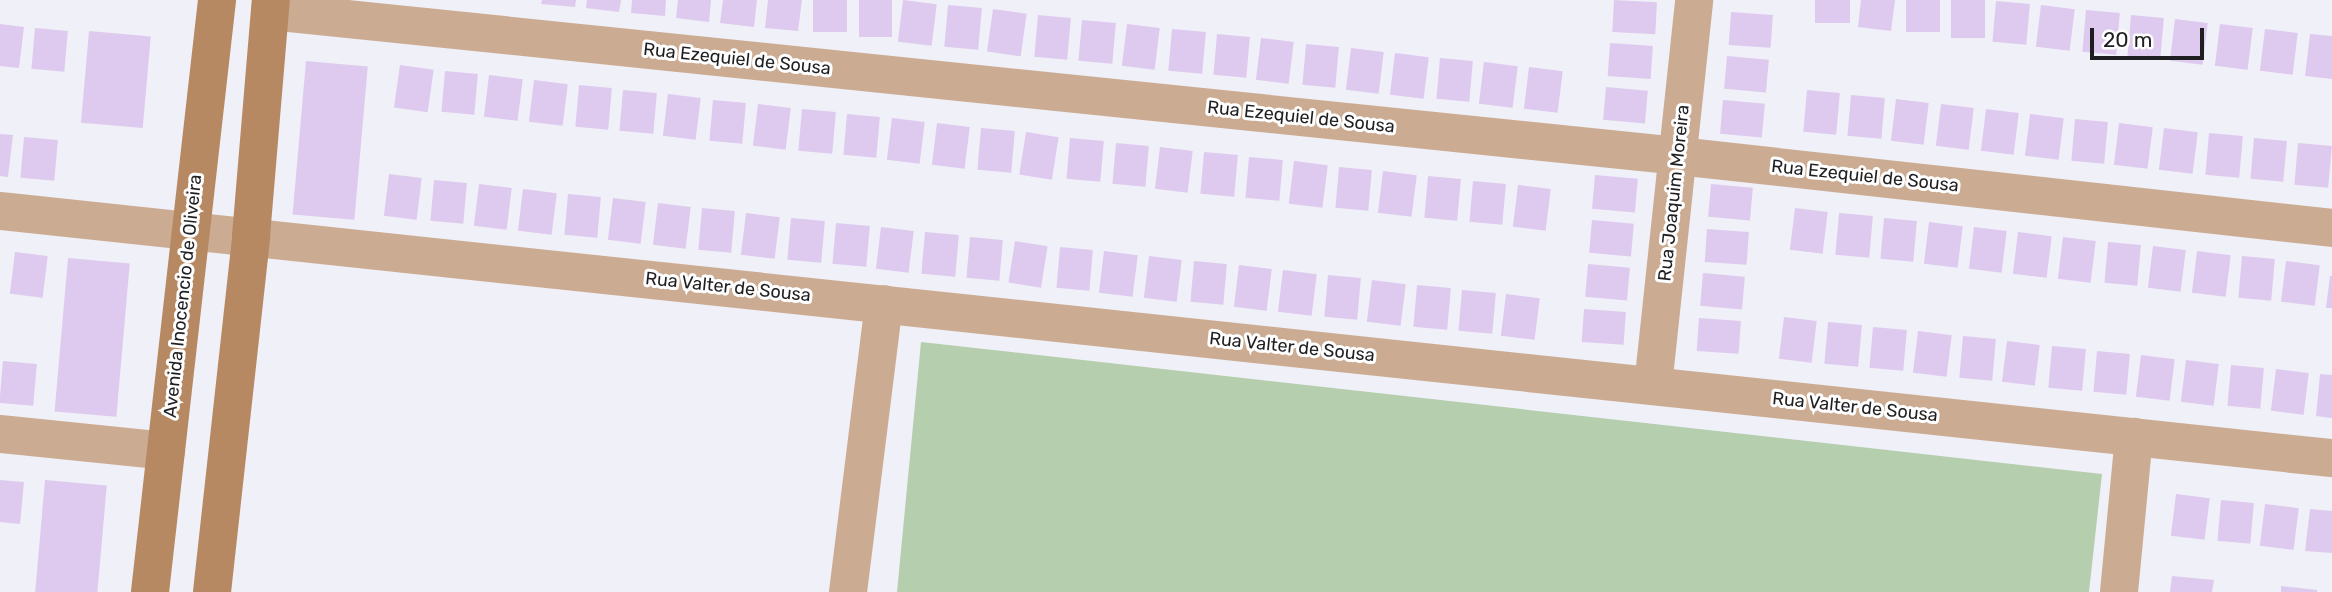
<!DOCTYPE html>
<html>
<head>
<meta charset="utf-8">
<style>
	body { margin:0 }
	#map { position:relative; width:2332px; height:592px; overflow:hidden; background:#f0f0f8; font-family:Rubik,sans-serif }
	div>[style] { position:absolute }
	.green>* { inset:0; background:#b5ceae }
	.building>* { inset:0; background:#decaee; transform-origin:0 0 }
	.street>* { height:38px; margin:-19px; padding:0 19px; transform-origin:19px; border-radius:19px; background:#cbac92 }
	.secondary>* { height:38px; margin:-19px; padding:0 19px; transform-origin:19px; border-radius:19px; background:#b78963 }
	span { translate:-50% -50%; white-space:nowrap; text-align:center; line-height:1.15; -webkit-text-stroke:6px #fefefe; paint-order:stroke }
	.street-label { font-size:18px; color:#1f1f21 }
	.scale { position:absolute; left:2090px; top:28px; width:114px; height:32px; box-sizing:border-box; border:4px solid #1f1f21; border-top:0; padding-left:9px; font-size:21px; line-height:24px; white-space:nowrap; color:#1f1f21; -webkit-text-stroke:5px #fefefe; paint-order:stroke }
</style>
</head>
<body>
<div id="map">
	<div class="green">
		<div style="clip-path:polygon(921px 342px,2102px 474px,2089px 592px,897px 592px)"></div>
	</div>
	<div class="building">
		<div style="clip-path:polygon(542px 0,576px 0,575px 7px,541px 4px)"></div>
		<div style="clip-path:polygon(587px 0,621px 0,619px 12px,586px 8px)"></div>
		<div style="clip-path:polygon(632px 0,666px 0,665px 16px,631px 13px)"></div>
		<div style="clip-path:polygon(678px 0,711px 0,709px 22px,676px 18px)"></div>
		<div style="clip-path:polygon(723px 0,757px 0,754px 27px,720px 23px)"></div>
		<div style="clip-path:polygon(768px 0,802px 0,798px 31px,765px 28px)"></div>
		<div style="left:813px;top:0;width:34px;height:32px"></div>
		<div style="left:859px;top:0;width:33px;height:37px"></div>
		<div style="left:903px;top:0;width:34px;height:42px;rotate:7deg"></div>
		<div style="left:1614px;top:0;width:43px;height:32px;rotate:3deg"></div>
		<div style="left:1815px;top:0;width:35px;height:23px"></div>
		<div style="clip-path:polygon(1861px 0,1895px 0,1891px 31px,1858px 27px)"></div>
		<div style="left:1906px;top:0;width:34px;height:32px"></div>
		<div style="left:1951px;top:0;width:34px;height:38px"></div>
		<div style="left:1996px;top:1px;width:34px;height:41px;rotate:5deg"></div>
		<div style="left:948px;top:5px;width:34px;height:42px;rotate:5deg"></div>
		<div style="left:2041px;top:5px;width:34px;height:42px;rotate:7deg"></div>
		<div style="left:993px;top:9px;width:34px;height:43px;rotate:8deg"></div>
		<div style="left:2086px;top:10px;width:34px;height:42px;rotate:5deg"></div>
		<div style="left:1731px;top:12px;width:42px;height:33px;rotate:4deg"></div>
		<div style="left:1038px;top:15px;width:33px;height:42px;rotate:5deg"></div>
		<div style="left:2131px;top:15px;width:33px;height:41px;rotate:5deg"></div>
		<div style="left:2175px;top:19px;width:33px;height:42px;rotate:7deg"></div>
		<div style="left:1082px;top:20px;width:34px;height:41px;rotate:5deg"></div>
		<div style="clip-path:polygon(0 24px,24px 27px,19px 68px,0 66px)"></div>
		<div style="left:1127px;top:24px;width:33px;height:42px;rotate:7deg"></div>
		<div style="left:2220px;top:24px;width:33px;height:42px;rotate:7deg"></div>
		<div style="left:35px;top:28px;width:33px;height:41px;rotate:5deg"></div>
		<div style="left:1172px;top:29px;width:34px;height:42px;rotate:5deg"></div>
		<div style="left:2265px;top:29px;width:33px;height:42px;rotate:7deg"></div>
		<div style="left:89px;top:31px;width:62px;height:92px;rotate:5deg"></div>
		<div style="left:1217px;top:34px;width:33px;height:41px;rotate:5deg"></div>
		<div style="clip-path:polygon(2310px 34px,2332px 36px,2332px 79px,2305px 76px)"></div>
		<div style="left:1261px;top:38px;width:33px;height:42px;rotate:7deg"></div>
		<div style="left:1610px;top:43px;width:43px;height:33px;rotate:4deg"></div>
		<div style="left:1306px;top:44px;width:33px;height:41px;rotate:5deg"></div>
		<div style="left:1351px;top:48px;width:33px;height:42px;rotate:7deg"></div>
		<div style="left:1395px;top:53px;width:34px;height:42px;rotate:7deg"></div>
		<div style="left:1727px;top:56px;width:42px;height:33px;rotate:5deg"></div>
		<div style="left:1440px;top:58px;width:33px;height:41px;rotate:5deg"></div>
		<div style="left:306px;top:61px;width:62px;height:154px;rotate:5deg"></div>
		<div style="left:1484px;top:62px;width:34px;height:42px;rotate:7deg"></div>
		<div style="left:400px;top:65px;width:34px;height:43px;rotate:8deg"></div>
		<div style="left:1529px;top:67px;width:34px;height:42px;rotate:7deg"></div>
		<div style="left:445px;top:71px;width:33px;height:41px;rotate:5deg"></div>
		<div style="left:489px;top:75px;width:34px;height:42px;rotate:7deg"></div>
		<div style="left:534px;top:80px;width:34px;height:42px;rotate:7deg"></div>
		<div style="left:579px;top:85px;width:33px;height:42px;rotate:5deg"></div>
		<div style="left:1606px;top:87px;width:42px;height:33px;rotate:5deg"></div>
		<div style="left:623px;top:90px;width:34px;height:41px;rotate:5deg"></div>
		<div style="left:1807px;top:90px;width:33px;height:42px;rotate:5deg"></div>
		<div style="left:668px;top:94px;width:33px;height:42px;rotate:7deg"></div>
		<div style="left:1851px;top:95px;width:34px;height:41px;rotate:5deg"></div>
		<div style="left:1896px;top:99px;width:33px;height:42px;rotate:7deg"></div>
		<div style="left:713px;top:100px;width:33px;height:41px;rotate:5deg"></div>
		<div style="left:1723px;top:100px;width:42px;height:34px;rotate:5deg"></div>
		<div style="left:758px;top:104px;width:33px;height:42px;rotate:7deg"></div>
		<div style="left:1941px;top:104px;width:33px;height:42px;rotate:7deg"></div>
		<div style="left:802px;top:109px;width:34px;height:42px;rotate:5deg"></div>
		<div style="left:1986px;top:109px;width:33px;height:42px;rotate:7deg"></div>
		<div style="left:847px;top:114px;width:33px;height:41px;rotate:5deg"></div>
		<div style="left:2030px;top:114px;width:34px;height:42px;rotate:7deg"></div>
		<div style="left:892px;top:118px;width:33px;height:42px;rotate:7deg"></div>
		<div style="left:2075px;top:119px;width:33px;height:42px;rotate:5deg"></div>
		<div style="left:937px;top:123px;width:33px;height:42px;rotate:7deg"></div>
		<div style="left:2119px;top:123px;width:34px;height:42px;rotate:7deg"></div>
		<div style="left:981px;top:128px;width:34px;height:42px;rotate:5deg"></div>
		<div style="left:2164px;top:128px;width:34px;height:42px;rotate:7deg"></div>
		<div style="left:1026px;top:132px;width:33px;height:43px;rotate:9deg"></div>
		<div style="left:2209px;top:133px;width:34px;height:42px;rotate:5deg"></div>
		<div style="clip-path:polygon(0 134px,13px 135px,8px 177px,0 176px)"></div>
		<div style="left:24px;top:137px;width:34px;height:41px;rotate:5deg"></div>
		<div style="left:1070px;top:138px;width:34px;height:41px;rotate:5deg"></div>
		<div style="left:2254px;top:138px;width:33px;height:41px;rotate:5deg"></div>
		<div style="left:1116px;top:143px;width:33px;height:41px;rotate:5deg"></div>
		<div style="left:2298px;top:143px;width:34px;height:42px;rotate:5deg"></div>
		<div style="left:1160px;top:147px;width:33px;height:42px;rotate:7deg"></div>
		<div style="left:1204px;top:152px;width:34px;height:42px;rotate:5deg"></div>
		<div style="left:1249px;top:157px;width:34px;height:41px;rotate:5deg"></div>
		<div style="left:1294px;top:161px;width:34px;height:43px;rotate:7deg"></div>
		<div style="left:1339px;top:167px;width:33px;height:41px;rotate:5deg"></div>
		<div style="left:1383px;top:171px;width:34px;height:42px;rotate:7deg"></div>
		<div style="left:389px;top:174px;width:33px;height:42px;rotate:7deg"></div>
		<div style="left:1595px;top:175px;width:43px;height:34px;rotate:5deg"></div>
		<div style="left:1428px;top:176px;width:33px;height:42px;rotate:5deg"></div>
		<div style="left:434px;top:180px;width:33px;height:41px;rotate:5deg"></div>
		<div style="left:1473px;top:181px;width:33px;height:41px;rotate:5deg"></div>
		<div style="left:479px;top:184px;width:33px;height:42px;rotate:7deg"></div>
		<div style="left:1711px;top:184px;width:42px;height:33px;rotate:5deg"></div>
		<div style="left:1518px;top:185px;width:33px;height:42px;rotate:7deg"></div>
		<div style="left:523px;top:189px;width:34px;height:42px;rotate:7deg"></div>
		<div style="left:568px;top:194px;width:33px;height:41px;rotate:5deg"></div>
		<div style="left:613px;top:198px;width:33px;height:42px;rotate:7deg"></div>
		<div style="left:658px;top:203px;width:33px;height:42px;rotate:7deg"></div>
		<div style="left:702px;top:208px;width:33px;height:42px;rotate:5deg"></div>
		<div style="left:1795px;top:208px;width:33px;height:42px;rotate:7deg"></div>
		<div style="left:746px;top:213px;width:34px;height:42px;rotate:7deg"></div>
		<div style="left:1839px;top:213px;width:34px;height:42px;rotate:5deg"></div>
		<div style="left:791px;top:218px;width:34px;height:42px;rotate:5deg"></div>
		<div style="left:1884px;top:218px;width:33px;height:41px;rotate:5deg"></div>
		<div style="left:1592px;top:220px;width:42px;height:33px;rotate:5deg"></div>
		<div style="left:1929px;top:222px;width:34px;height:42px;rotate:7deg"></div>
		<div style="left:836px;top:223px;width:34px;height:41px;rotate:5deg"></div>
		<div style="left:881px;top:227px;width:33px;height:42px;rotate:7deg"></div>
		<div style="left:1974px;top:227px;width:33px;height:42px;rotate:7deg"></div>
		<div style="left:1707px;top:229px;width:42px;height:33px;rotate:4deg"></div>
		<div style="left:925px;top:232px;width:34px;height:42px;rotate:5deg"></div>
		<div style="left:2018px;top:232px;width:34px;height:42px;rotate:7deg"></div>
		<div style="left:970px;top:237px;width:33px;height:41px;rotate:5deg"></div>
		<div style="left:2063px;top:237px;width:33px;height:42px;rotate:7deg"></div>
		<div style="left:1015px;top:241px;width:33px;height:42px;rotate:9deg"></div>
		<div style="left:2108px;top:242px;width:33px;height:41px;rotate:5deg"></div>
		<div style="left:2153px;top:246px;width:33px;height:42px;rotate:7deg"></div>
		<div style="left:1060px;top:247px;width:33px;height:41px;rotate:5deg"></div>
		<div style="left:1104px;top:251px;width:34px;height:42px;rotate:7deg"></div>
		<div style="left:2197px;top:251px;width:34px;height:42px;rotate:7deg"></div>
		<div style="left:15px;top:252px;width:33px;height:42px;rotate:7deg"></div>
		<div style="left:1149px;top:256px;width:33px;height:42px;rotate:7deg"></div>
		<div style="left:2242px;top:256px;width:33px;height:42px;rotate:5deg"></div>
		<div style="left:68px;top:258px;width:62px;height:154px;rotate:5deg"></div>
		<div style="left:1194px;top:261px;width:33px;height:41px;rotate:5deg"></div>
		<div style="left:2286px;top:261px;width:34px;height:41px;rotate:7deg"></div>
		<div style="left:1588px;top:264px;width:42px;height:33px;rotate:5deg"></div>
		<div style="left:1239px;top:265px;width:33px;height:42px;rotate:7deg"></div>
		<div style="left:1283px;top:270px;width:34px;height:42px;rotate:7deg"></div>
		<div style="left:1703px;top:273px;width:42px;height:33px;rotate:5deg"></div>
		<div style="left:1328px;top:275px;width:33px;height:42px;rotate:5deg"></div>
		<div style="clip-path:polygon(2330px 276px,2332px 276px,2332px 308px,2326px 308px)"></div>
		<div style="left:1372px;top:280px;width:34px;height:42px;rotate:7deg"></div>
		<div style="left:1417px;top:285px;width:34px;height:42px;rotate:5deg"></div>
		<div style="left:1462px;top:290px;width:34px;height:41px;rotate:5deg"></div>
		<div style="left:1506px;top:294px;width:34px;height:42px;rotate:7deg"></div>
		<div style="left:1584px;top:309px;width:42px;height:33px;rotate:4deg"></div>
		<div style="left:1784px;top:317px;width:33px;height:42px;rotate:7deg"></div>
		<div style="left:1699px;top:318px;width:42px;height:33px;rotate:4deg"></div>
		<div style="left:1828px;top:322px;width:34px;height:42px;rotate:5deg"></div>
		<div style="left:1873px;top:327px;width:34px;height:41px;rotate:5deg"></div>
		<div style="left:1918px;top:331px;width:34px;height:42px;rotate:7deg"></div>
		<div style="left:1963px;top:336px;width:33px;height:42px;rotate:5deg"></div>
		<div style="left:2007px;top:341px;width:33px;height:41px;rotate:7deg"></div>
		<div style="left:2052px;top:346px;width:34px;height:42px;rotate:5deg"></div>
		<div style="left:2097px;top:351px;width:33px;height:41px;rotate:5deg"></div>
		<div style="left:2141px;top:355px;width:34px;height:42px;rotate:7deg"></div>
		<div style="left:2186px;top:360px;width:33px;height:42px;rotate:7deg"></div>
		<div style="left:3px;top:361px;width:34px;height:42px;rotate:5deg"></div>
		<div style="left:2231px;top:365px;width:33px;height:41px;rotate:5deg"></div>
		<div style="left:2276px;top:369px;width:33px;height:42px;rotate:7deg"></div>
		<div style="clip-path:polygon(2320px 374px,2332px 375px,2332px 418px,2316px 416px)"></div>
		<div style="clip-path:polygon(0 480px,24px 482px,20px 524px,0 522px)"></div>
		<div style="left:45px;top:480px;width:62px;height:113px;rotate:5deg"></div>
		<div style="left:2176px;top:494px;width:34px;height:42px;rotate:7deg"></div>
		<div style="left:2221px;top:500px;width:33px;height:41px;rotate:5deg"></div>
		<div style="left:2265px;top:504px;width:34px;height:42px;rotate:7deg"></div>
		<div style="clip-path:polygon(2310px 509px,2332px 511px,2332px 553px,2305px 551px)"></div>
		<div style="clip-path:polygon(2172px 576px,2214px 580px,2212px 592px,2170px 592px)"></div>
		<div style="clip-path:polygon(2281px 586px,2317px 590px,2317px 592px,2281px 592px)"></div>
	</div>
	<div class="street">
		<div style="left:270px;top:11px;width:1415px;rotate:5.88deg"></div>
		<div style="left:1678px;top:156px;width:658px;rotate:6.28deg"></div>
		<div style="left:0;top:211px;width:2345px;rotate:6.05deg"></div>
		<div style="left:1653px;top:386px;width:388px;rotate:-83.9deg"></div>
		<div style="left:0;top:434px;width:167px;rotate:5.8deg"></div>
		<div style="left:848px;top:592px;width:290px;rotate:-82.9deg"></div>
		<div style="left:2119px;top:592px;width:156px;rotate:-84.5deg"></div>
	</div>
	<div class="secondary">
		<div style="left:150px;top:592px;width:596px;rotate:-83.54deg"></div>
		<div style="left:212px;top:592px;width:358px;rotate:-83.7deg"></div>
		<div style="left:251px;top:236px;width:237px;rotate:-85.2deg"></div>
	</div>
	<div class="street-label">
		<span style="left:737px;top:59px;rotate:6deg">Rua Ezequiel de Sousa</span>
		<span style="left:1301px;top:117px;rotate:6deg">Rua Ezequiel de Sousa</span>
		<span style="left:1865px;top:176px;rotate:6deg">Rua Ezequiel de Sousa</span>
		<span style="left:1674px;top:193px;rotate:-84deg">Rua Joaquim Moreira</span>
		<span style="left:728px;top:287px;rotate:6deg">Rua Valter de Sousa</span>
		<span style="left:183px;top:296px;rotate:-84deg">Avenida Inocencio de Oliveira</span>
		<span style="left:1292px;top:347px;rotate:6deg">Rua Valter de Sousa</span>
		<span style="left:1855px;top:407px;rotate:6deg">Rua Valter de Sousa</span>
	</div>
	<div class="scale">20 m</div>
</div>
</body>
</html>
